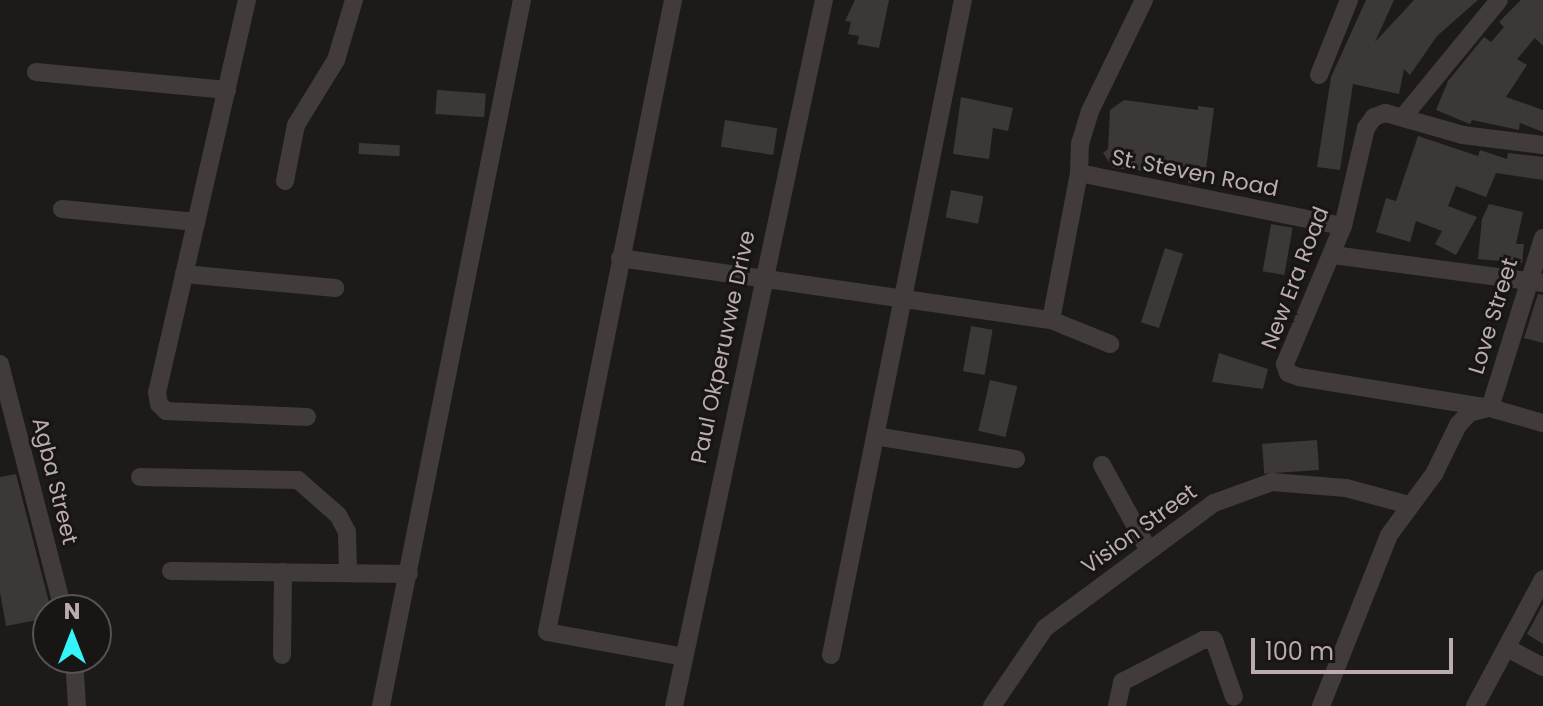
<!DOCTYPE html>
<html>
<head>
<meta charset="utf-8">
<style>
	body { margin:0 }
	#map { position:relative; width:1543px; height:706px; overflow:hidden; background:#1c1b1a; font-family:Poppins,sans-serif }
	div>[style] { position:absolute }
	.building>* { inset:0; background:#3b3837; transform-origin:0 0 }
	.minor>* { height:18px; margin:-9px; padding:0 9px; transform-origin:9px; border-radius:9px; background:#413c3b }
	span { translate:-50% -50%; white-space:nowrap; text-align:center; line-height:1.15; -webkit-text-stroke:6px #171615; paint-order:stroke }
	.street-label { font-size:22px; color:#bcadac }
	.north { position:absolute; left:32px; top:594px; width:80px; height:80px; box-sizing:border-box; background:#171615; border:2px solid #595251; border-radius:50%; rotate:0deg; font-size:22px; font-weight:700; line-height:32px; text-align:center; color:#bcadac }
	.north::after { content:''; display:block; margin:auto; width:28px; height:36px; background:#34f5fa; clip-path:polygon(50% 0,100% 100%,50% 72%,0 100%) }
	.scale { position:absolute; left:1251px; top:638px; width:202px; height:36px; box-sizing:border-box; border:4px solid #bcadac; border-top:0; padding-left:10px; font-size:24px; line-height:28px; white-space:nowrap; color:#bcadac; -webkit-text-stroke:6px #171615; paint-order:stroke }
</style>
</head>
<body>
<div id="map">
	<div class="building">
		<div style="clip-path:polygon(855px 0,889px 0,879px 48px,857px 44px,859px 36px,848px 34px,851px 22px,845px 21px)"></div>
		<div style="clip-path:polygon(1366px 0,1394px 0,1375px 42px,1414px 0,1478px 0,1437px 36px,1410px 75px,1404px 69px,1399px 94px,1353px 84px,1340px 170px,1317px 167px,1331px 77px)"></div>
		<div style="clip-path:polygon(1521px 0,1543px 0,1543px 46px,1535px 38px,1517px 59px,1527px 65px,1506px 97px,1543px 110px,1543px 132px,1520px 123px,1519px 130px,1472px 120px,1470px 124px,1436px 110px,1448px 81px,1484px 37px,1491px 42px,1504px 27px,1499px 22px)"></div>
		<div style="left:437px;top:90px;width:49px;height:24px;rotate:4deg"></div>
		<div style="clip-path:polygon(961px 97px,1013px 108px,1008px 131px,993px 128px,989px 159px,953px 154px)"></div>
		<div style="clip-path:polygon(1124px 100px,1198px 110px,1198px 106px,1214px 108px,1204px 184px,1188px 183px,1188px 175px,1113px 168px,1103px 153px,1108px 149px,1110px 110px)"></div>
		<div style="left:725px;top:120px;width:53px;height:27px;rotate:9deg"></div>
		<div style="clip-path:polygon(1418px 136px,1478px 156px,1480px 150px,1507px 159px,1508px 153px,1543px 157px,1543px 180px,1496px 173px,1486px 197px,1456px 186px,1448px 206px,1477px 217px,1456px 255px,1435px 244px,1442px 231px,1416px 221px,1410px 242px,1376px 232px,1386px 198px,1396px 201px)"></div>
		<div style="left:359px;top:143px;width:41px;height:11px;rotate:3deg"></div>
		<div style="left:951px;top:190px;width:33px;height:28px;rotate:11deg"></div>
		<div style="clip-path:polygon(1489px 204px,1523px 212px,1516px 244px,1524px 244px,1522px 263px,1478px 259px,1482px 219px)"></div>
		<div style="left:1271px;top:224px;width:22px;height:48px;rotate:10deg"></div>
		<div style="left:1165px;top:248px;width:19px;height:78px;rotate:18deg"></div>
		<div style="clip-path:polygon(1538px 294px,1543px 295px,1543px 343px,1524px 338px)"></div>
		<div style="left:971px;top:326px;width:22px;height:46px;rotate:10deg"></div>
		<div style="clip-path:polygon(1219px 353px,1268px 369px,1263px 389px,1212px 382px)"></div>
		<div style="left:990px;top:380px;width:28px;height:52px;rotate:13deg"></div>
		<div style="left:1317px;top:440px;width:30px;height:55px;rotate:86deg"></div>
		<div style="clip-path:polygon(16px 474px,51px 610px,48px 618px,6px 626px,0 592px,0 477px)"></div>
		<div style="clip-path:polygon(1543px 604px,1543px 644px,1527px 634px)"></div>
	</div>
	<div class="minor">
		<div style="left:247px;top:0;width:402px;rotate:102.9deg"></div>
		<div style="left:157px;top:392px;width:12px;rotate:81deg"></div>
		<div style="left:159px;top:404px;width:10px;rotate:45deg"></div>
		<div style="left:166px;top:411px;width:141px;rotate:2.4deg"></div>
		<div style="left:673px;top:0;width:644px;rotate:101.28deg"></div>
		<div style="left:547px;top:632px;width:139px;rotate:10.3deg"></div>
		<div style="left:1144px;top:0;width:123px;rotate:115.9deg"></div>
		<div style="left:1090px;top:111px;width:34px;rotate:107deg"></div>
		<div style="left:1080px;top:143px;width:30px;rotate:92deg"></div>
		<div style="left:1079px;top:173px;width:269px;rotate:11.4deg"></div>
		<div style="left:36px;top:72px;width:192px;rotate:5.4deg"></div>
		<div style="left:1319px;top:75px;width:81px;rotate:-68.2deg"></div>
		<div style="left:1403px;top:117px;width:151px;rotate:-50.6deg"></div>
		<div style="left:1543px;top:145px;width:81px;rotate:-172.9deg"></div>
		<div style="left:1463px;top:135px;width:81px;rotate:-164.2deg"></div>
		<div style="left:1385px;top:113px;width:12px;rotate:160deg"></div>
		<div style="left:1374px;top:117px;width:14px;rotate:126deg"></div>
		<div style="left:1366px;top:128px;width:101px;rotate:103.2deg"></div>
		<div style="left:1343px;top:226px;width:150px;rotate:112.8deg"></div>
		<div style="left:1285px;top:364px;width:9px;rotate:72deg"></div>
		<div style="left:1288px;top:373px;width:12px;rotate:20deg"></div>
		<div style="left:1299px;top:377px;width:193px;rotate:9.2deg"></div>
		<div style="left:1490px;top:408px;width:55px;rotate:15.8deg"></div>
		<div style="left:285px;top:181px;width:57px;rotate:-78.9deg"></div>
		<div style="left:296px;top:125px;width:76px;rotate:-58.4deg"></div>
		<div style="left:336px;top:60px;width:63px;rotate:-73.3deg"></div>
		<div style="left:62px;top:209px;width:135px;rotate:5.5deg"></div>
		<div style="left:1333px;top:255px;width:212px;rotate:7.6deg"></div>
		<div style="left:620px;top:258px;width:435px;rotate:8.2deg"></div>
		<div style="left:1051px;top:320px;width:64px;rotate:22.1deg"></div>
		<div style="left:184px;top:274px;width:152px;rotate:5.3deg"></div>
		<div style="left:1051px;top:320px;width:150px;rotate:-79.2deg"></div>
		<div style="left:0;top:364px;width:254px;rotate:75.6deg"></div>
		<div style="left:1490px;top:408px;width:178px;rotate:-72.7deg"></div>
		<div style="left:875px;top:436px;width:143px;rotate:9.3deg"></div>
		<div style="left:1102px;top:465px;width:98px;rotate:61.3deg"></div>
		<div style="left:140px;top:477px;width:158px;rotate:1.1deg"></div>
		<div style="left:298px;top:480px;width:53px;rotate:41.2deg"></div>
		<div style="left:338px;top:515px;width:19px;rotate:62deg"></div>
		<div style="left:347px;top:532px;width:41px;rotate:88.6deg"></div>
		<div style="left:171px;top:571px;width:238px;rotate:0.7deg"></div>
		<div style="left:1507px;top:648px;width:41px;rotate:27.8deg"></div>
		<div style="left:282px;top:655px;width:83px;rotate:-89.3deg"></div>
		<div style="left:831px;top:655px;width:668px;rotate:-78.61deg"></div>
		<div style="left:74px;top:658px;width:48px;rotate:86.4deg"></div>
		<div style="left:381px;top:706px;width:720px;rotate:-78.71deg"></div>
		<div style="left:674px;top:706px;width:722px;rotate:-78.01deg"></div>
		<div style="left:992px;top:706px;width:94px;rotate:-55.8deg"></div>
		<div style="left:1045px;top:628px;width:210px;rotate:-36.5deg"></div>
		<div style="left:1214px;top:503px;width:62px;rotate:-19.9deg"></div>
		<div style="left:1272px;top:482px;width:74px;rotate:4.6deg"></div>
		<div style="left:1346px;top:488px;width:65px;rotate:15.1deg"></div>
		<div style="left:1117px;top:706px;width:25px;rotate:-78deg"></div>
		<div style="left:1122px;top:682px;width:91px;rotate:-27.4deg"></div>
		<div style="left:1203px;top:640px;width:11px"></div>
		<div style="left:1214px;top:640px;width:60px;rotate:70.7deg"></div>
		<div style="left:1321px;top:706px;width:184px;rotate:-68.3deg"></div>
		<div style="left:1389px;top:535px;width:76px;rotate:-53.6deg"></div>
		<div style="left:1434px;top:474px;width:55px;rotate:-63.9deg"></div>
		<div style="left:1458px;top:425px;width:16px;rotate:-47deg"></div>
		<div style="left:1469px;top:413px;width:20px;rotate:-15deg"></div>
		<div style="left:1475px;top:706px;width:144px;rotate:-61.8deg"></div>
	</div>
	<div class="street-label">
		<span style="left:1195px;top:173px;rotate:11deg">St. Steven Road</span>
		<span style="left:1295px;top:278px;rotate:-69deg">New Era Road</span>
		<span style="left:1493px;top:316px;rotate:-73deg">Love Street</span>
		<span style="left:723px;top:347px;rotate:-78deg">Paul Okperuvwe Drive</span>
		<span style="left:55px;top:481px;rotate:76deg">Agba Street</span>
		<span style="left:1139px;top:529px;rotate:-36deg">Vision Street</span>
	</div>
	<div class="north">N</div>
	<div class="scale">100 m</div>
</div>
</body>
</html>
